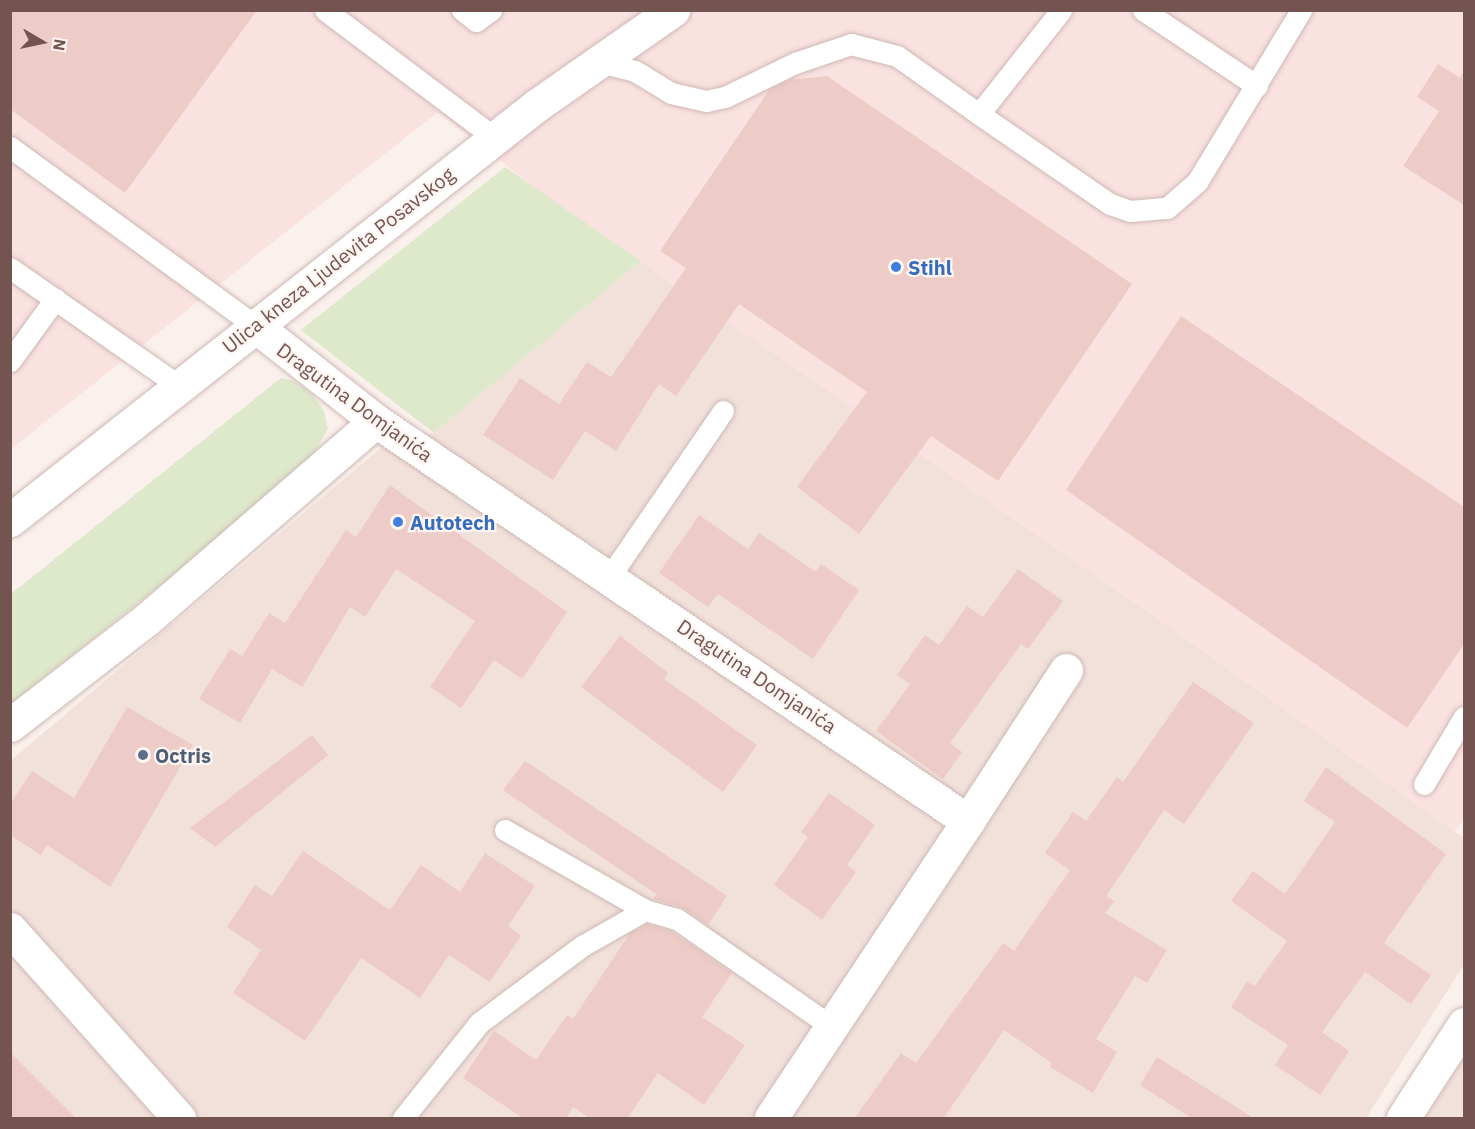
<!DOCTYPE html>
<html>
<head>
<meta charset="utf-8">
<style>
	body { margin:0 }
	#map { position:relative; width:1475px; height:1129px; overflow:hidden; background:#fbf1ec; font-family:"IBM Plex Sans",sans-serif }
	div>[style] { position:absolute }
	.residential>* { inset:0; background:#f2e1db }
	.commercial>* { inset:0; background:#fae2e1 }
	.green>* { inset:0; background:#dee8cb }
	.building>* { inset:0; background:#edcbc6 }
	.roads { filter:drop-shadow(0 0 2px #ceb9b5) drop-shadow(0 0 2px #ceb9b5) }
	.service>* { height:21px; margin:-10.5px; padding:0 10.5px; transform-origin:10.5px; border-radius:10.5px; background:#fff }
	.minor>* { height:33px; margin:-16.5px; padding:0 16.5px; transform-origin:16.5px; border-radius:16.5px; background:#fff }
	.secondary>* { height:33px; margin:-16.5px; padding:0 16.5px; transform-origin:16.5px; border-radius:16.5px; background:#fff }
	.dots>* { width:16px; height:16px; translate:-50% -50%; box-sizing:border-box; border:3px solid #fef6f2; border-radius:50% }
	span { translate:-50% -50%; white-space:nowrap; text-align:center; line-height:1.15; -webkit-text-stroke:4.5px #fef6f2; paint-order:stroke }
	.street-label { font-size:20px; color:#745451 }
	.shop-label { font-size:20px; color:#366cbe; font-weight:700 }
	.left { translate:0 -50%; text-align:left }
	.service-label { font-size:20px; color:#4e5e75; font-weight:700 }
	.frame { position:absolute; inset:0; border:12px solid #745451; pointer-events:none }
	.north { position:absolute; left:12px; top:12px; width:60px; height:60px; -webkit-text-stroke:4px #fef6f2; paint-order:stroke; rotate:99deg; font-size:16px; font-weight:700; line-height:24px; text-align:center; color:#745451 }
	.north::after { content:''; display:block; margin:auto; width:21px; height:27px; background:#745451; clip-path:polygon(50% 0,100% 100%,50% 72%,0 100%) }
</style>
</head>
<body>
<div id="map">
	<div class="residential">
		<div style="clip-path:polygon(641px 261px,1150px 613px,1464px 838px,1464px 965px,1366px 1118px,11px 1118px,10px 761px,383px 446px,434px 433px)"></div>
		<div style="clip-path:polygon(1464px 1053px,1464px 1118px,1422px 1118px)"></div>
	</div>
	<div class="commercial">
		<div style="clip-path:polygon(11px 11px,1464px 11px,1464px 818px,1455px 832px,1150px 613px,545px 196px,438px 112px,11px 449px)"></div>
	</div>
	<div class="green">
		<div style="clip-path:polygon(505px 167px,641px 261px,434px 433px,301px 330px)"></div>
		<div style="clip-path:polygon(281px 378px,294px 381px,312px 394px,324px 411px,328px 429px,311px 458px,199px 555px,11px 704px,11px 594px)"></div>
	</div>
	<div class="building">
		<div style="clip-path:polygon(10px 10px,257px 10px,125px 193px,10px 109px)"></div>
		<div style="clip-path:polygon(1438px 64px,1460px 78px,1464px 71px,1464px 205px,1403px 166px,1439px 111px,1417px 97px)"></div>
		<div style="clip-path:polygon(827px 76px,1132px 284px,998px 481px,931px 436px,859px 534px,797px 487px,867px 392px,739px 304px,676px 396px,659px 384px,616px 451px,585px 431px,553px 480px,483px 435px,520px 378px,559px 404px,587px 362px,611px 377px,686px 268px,660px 251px,769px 90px,789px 80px)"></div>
		<div style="clip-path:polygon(1181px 316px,1464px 507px,1464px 644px,1407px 728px,1066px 490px)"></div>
		<div style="clip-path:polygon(390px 485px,567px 612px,522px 679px,494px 660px,461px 708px,430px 687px,475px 621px,396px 569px,365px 617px,350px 607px,302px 687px,272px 669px,240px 723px,199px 699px,230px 649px,242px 656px,269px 613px,285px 623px,346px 530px,356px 537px)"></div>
		<div style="clip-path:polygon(699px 515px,748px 549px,759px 533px,816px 572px,821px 564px,859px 590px,813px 659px,718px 594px,708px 607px,659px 573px)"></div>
		<div style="clip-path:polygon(1018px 569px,1063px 601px,1028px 649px,1021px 644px,950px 743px,962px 752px,943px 779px,876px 731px,910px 684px,897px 675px,925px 635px,939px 645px,967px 606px,983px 617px)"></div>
		<div style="clip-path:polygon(620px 636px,668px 673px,664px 679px,757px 745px,723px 792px,581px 687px)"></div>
		<div style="clip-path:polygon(1193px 682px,1254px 723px,1184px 824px,1164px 810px,1106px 896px,1114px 901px,1105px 913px,1167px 950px,1147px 983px,1135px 976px,1096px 1039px,1117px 1052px,1093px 1093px,1050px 1067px,1052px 1063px,1004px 1030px,943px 1119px,854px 1119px,901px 1053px,916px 1063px,1003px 943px,1014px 951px,1070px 870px,1045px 853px,1073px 812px,1086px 821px,1117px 777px,1123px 782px)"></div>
		<div style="clip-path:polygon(127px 707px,193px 745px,110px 887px,47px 845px,41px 855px,10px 835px,10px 804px,32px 771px,74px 798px)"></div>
		<div style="clip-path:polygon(312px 735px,328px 755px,215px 847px,190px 828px)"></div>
		<div style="clip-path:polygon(525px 761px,727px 896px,708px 925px,681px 907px,653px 899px,656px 894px,503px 790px)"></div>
		<div style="clip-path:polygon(1326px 767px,1446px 854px,1384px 943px,1431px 975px,1411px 1004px,1365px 972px,1322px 1032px,1349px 1051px,1320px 1095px,1275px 1065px,1288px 1045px,1231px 1007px,1247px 982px,1255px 986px,1287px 941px,1231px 901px,1253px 871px,1285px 894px,1335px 822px,1304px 801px)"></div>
		<div style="clip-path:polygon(829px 793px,875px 825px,847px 865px,856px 872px,822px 920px,774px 885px,808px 837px,801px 832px)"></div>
		<div style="clip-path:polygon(303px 851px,390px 910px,421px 865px,460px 892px,485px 853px,535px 886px,508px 926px,521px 936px,490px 982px,449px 955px,420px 998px,361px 958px,305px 1041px,233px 993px,261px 950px,227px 927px,255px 885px,272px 896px)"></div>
		<div style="clip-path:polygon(647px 924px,671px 931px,732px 973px,702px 1017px,745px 1045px,704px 1105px,658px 1073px,627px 1119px,591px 1119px,573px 1107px,566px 1119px,524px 1119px,463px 1078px,494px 1031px,536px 1060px,567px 1015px,573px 1019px,630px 933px)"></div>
		<div style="clip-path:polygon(10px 1052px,77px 1119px,10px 1119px)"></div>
		<div style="clip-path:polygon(1157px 1057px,1255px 1119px,1193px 1119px,1140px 1085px)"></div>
	</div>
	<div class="roads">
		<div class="service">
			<div style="left:325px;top:10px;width:213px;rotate:37deg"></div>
			<div style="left:462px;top:10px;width:18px;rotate:38deg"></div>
			<div style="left:476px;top:21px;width:19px;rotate:-36deg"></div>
			<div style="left:1143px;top:10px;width:137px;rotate:33.7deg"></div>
			<div style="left:596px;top:61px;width:40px;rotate:14.4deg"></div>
			<div style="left:635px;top:71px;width:42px;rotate:31.4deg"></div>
			<div style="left:671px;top:93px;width:36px;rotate:13deg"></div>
			<div style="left:706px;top:101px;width:19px;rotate:-12deg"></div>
			<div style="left:725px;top:97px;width:78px;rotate:-25.9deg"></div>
			<div style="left:795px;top:63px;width:59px;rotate:-18.7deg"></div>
			<div style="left:851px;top:44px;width:48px;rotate:14.6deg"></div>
			<div style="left:897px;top:56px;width:100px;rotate:35.3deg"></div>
			<div style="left:979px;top:114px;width:132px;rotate:-51.7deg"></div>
			<div style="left:979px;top:114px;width:159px;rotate:34.5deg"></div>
			<div style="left:1110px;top:204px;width:21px;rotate:19deg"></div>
			<div style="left:1130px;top:211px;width:37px;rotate:-5deg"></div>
			<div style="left:1167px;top:208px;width:40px;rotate:-41deg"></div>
			<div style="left:1197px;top:182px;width:201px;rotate:-58.8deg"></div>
			<div style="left:10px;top:147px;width:302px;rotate:36.1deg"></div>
			<div style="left:10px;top:268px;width:206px;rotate:34.9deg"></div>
			<div style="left:10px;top:361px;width:77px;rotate:-54deg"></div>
			<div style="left:610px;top:576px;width:200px;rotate:-55.6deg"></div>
			<div style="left:1424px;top:784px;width:78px;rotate:-59.2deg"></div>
			<div style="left:505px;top:830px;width:161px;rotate:29.7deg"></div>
			<div style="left:645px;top:910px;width:33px;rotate:16deg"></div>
			<div style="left:677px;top:919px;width:188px;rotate:34.8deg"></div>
			<div style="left:403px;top:1118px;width:122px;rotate:-51.3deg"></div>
			<div style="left:479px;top:1023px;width:129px;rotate:-36.8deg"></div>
			<div style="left:582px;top:946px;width:73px;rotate:-29.7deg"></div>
		</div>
		<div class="minor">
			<div style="left:254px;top:325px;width:155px;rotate:38.2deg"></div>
			<div style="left:376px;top:421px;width:714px;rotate:34.05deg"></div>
			<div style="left:968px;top:821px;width:356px;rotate:123.6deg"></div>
			<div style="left:10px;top:725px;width:172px;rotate:-37.7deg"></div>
			<div style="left:146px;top:620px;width:304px;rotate:-40.9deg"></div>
			<div style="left:968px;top:821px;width:180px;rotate:-57deg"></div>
			<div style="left:10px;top:929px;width:254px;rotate:48.2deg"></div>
		</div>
		<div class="secondary">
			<div style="left:10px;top:520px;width:671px;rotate:-38.22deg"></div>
			<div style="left:537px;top:105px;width:166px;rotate:-34.9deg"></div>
			<div style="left:1403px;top:1118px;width:112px;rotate:-57deg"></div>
		</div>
	</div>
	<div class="dots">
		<div style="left:896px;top:267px;background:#3f7fe0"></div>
		<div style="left:398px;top:522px;background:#3f7fe0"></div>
		<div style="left:143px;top:755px;background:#5c6f8a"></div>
	</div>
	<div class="street-label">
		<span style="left:338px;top:260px;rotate:-38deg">Ulica kneza Ljudevita Posavskog</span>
		<span style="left:355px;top:402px;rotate:36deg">Dragutina Domjanića</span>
		<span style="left:757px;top:676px;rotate:34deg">Dragutina Domjanića</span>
	</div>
	<div class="shop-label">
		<span class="left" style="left:908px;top:267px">Stihl</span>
		<span class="left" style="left:410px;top:522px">Autotech</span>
	</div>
	<div class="service-label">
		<span class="left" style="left:155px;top:755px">Octris</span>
	</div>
	<div class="frame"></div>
	<div class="north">N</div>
</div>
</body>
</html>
